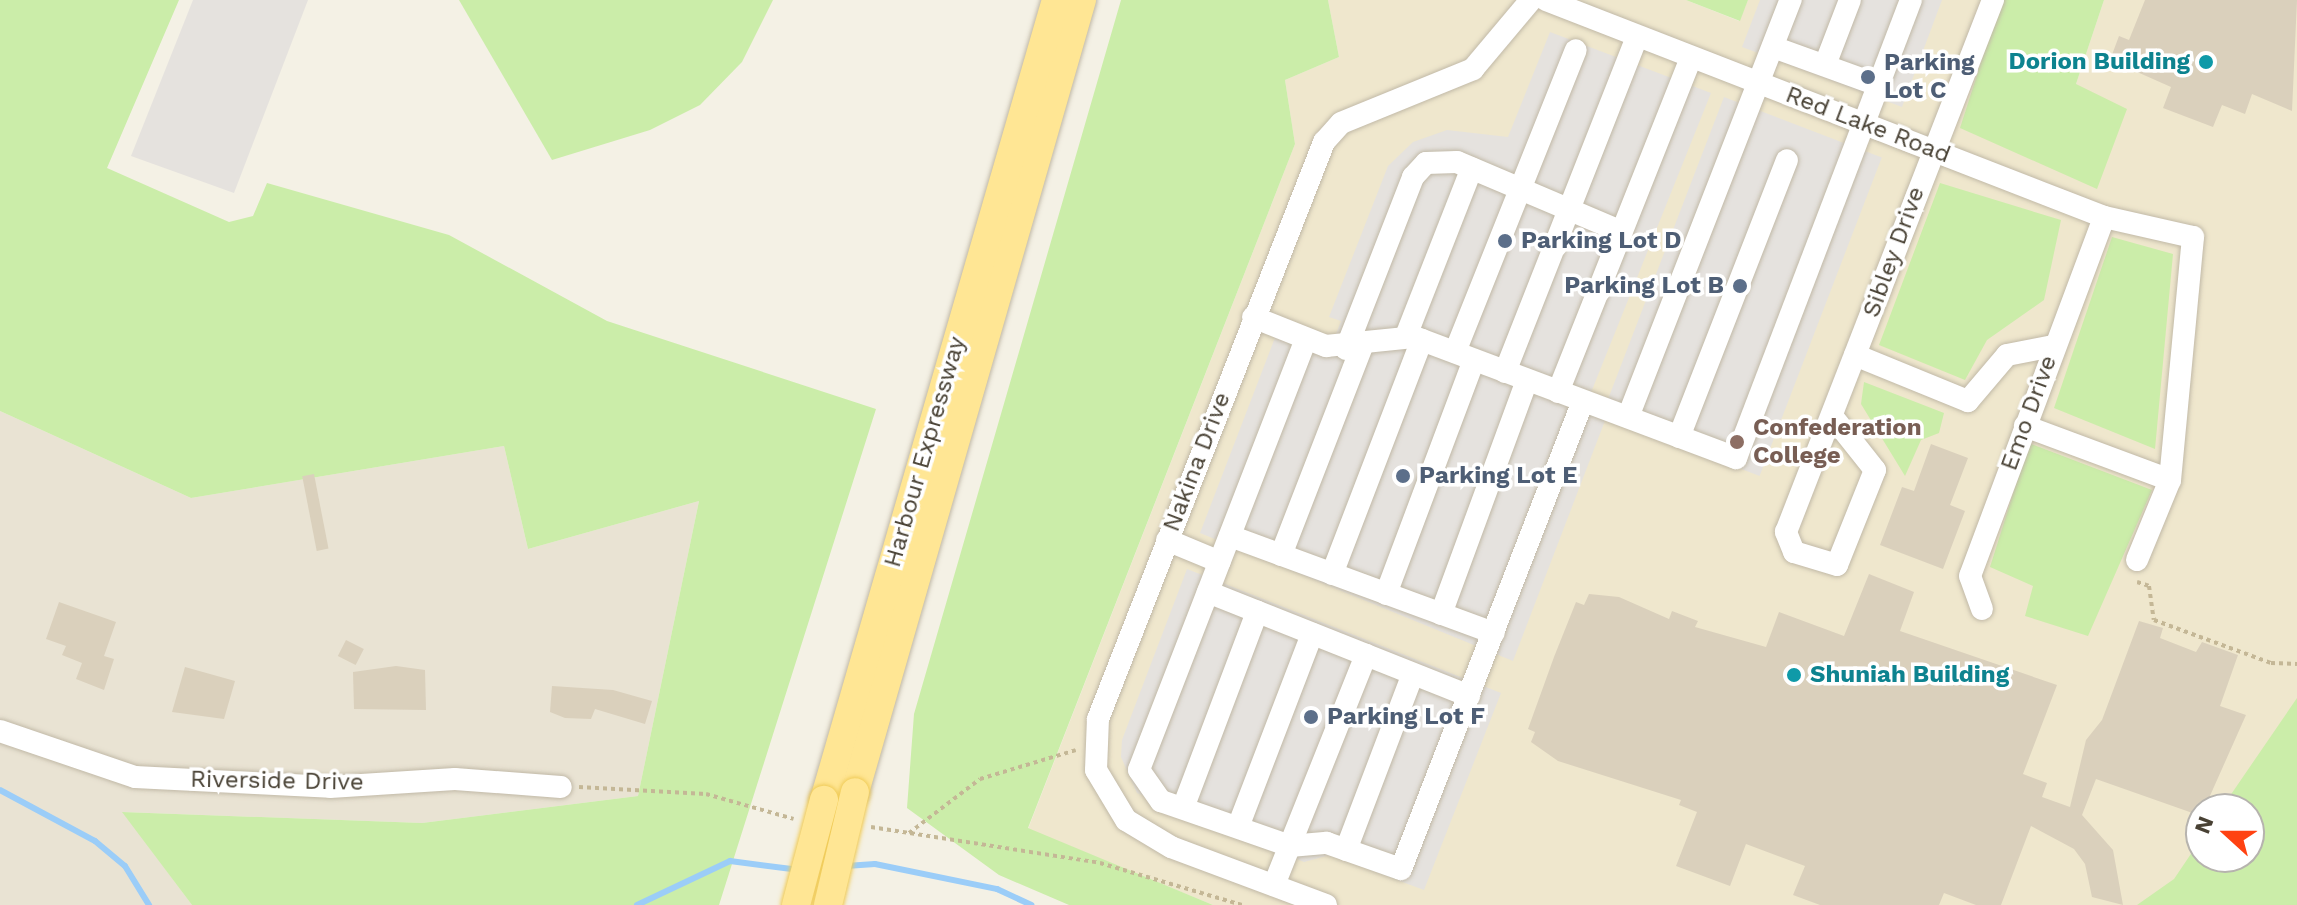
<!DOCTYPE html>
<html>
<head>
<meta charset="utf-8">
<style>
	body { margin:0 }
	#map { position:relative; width:2297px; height:905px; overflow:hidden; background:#f4f1e5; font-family:"Work Sans",sans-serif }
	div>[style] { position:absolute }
	.residential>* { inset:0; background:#e9e3d3 }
	.education>* { inset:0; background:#efe7cd }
	.green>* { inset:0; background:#cbeda9 }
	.parking>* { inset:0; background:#e5e2de; transform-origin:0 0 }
	.stream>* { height:6px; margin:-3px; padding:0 3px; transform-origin:3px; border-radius:3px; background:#9bcdf8 }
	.building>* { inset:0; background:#dad0bc; transform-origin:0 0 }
	.path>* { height:4px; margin-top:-2px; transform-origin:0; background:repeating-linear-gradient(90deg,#c4b796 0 4px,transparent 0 8px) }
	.roads { filter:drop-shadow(0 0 2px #c1b9a7) drop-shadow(0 0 2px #c1b9a7) }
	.minor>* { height:22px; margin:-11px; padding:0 11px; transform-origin:11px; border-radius:11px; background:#fff }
	.major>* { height:28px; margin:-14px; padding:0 14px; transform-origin:14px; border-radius:14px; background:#ffe694 }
	.bridges { filter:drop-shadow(0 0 2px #f0cb58) drop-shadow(0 0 2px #f0cb58) }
	.major-bridge>* { height:28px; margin:-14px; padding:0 14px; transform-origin:14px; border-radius:14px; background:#ffe694 }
	.dots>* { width:22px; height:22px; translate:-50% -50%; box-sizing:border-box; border:4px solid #fff; border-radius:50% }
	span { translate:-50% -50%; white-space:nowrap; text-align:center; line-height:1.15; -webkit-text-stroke:7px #fff; paint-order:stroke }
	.culture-label { font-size:24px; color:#0d838f; font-weight:700 }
	.right { translate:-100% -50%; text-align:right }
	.left { translate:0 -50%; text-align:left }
	.service-label { font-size:24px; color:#4e5e75; font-weight:700 }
	.street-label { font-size:24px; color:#484134 }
	.education-label { font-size:24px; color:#785e54; font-weight:700 }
	.north { position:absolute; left:2185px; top:793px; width:80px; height:80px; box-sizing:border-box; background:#fff; border:2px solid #b6b3ae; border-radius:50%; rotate:291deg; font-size:22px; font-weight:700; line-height:32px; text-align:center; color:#484134 }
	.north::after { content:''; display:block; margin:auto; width:28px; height:36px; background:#ff4212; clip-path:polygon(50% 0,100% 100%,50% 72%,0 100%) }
</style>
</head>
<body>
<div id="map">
	<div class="residential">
		<div style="clip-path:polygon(0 411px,191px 498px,504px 446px,528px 549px,699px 501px,638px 796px,422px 823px,123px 812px,192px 905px,0 905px)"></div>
	</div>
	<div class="education">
		<div style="clip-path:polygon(evenodd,1328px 0,1686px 0,1739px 21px,1748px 0,2001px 0,2076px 84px,2104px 0,2297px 0,2297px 905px,1213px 905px,1028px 829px,1295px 144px,1285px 80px,1339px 57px,1328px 0,2201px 809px,2249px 809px,2249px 857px,2201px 857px,2201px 809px)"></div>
	</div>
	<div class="green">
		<div style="clip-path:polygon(0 0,179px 0,107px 168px,229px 222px,253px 216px,267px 183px,449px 235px,607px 321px,876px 409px,719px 905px,192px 905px,122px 812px,422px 823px,638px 796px,699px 501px,528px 549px,504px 446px,191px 498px,0 411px)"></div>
		<div style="clip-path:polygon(459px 0,773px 0,742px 62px,700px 105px,650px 130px,552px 160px)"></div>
		<div style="clip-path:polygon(1121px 0,1328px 0,1339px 57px,1285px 80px,1295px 144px,1028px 828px,1213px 905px,1069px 905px,999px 875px,907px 808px,914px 714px)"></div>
		<div style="clip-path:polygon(1686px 0,1748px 0,1740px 21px)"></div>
		<div style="clip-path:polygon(2001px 0,2104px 0,2076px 84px,2127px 109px,2097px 189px,1960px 128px)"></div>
		<div style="clip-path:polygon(1940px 183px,2061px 220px,2044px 300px,1987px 340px,1965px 380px,1879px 345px)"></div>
		<div style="clip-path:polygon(2112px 237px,2173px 254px,2155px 449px,2054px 408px)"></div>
		<div style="clip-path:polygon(1864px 382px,1944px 413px,1939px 433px,1921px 440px,1905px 476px,1861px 404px)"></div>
		<div style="clip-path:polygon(2029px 443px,2152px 490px,2088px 636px,2025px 616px,2033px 586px,1990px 567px)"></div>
		<div style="clip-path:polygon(2297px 698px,2297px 905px,2137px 905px,2174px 879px,2201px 839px,2201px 857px,2249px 857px,2249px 809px,2221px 809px)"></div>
	</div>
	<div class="parking">
		<div style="clip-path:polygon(193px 0,308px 0,234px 193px,131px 156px)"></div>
		<div style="clip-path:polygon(1760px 0,1942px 0,1902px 107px,1742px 47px)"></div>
		<div style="clip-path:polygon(1550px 32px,1711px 93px,1590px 395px,1415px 330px,1334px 339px,1341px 321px,1329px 317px,1388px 166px,1413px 142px,1447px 130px,1508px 137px)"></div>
		<div style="left:1724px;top:97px;width:169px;height:341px;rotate:21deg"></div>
		<div style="clip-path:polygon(1276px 335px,1410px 341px,1606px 418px,1513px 661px,1200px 533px)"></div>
		<div style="clip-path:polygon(1187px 569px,1501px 693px,1424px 890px,1330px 855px,1304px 862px,1137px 793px,1121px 757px,1122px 740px)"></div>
	</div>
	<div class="stream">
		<div style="left:0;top:790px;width:108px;rotate:28.2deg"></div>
		<div style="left:95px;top:841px;width:39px;rotate:40deg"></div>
		<div style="left:125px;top:866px;width:46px;rotate:58.4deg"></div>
		<div style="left:846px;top:866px;width:29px;rotate:-4deg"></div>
		<div style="left:875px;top:864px;width:125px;rotate:11.6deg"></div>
		<div style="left:997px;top:889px;width:38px;rotate:25deg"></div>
		<div style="left:637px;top:905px;width:103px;rotate:-25.3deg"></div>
		<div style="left:730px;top:861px;width:70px;rotate:7.4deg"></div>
	</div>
	<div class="building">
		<div style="clip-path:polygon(2145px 0,2297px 0,2292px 111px,2252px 94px,2245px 114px,2222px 105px,2213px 127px,2163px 108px,2171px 87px,2110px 60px,2119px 36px,2129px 40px)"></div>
		<div style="clip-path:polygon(1931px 444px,1968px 458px,1950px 505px,1965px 511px,1943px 569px,1880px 545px,1902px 487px,1914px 491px)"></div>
		<div style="left:314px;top:474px;width:76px;height:12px;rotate:79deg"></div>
		<div style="clip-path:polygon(1869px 574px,1914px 592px,1900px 631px,2057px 685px,2023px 774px,2047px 783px,2042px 797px,2070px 807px,2086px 740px,2102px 720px,2139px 621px,2163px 628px,2160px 638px,2196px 652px,2202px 642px,2238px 655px,2220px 706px,2246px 715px,2201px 816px,2096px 779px,2082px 815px,2113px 850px,2123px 905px,2092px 897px,2085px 864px,2074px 849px,2031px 826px,2001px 905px,1976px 905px,1944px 893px,1939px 905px,1820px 905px,1793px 895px,1805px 866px,1746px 844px,1730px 886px,1676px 866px,1697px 812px,1679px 805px,1681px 800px,1558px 761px,1531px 742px,1535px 732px,1528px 729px,1554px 657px,1576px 602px,1584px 605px,1589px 594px,1619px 597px,1669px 619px,1672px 611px,1698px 621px,1695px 627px,1766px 647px,1779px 612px,1844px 636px)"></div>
		<div style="clip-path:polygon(59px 602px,116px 622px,104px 656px,114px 659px,104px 690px,76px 679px,82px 663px,62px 655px,66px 646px,46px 639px)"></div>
		<div style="left:346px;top:640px;width:20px;height:18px;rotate:27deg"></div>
		<div style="clip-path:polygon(396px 666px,425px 670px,426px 710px,354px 709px,353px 672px)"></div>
		<div style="clip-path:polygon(185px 667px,235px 681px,224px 719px,172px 712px)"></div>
		<div style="clip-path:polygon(552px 686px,613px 690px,652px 701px,645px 724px,595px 709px,591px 719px,565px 718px,550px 712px)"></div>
	</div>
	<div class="path">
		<div style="left:2137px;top:582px;width:13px;rotate:18deg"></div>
		<div style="left:2149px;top:586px;width:34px;rotate:82deg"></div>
		<div style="left:2154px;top:620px;width:125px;rotate:20.2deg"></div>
		<div style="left:2271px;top:663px;width:26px;rotate:2deg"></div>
		<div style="left:579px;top:787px;width:127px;rotate:3.2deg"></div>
		<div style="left:706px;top:794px;width:91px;rotate:15.9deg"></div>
		<div style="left:871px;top:827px;width:232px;rotate:8.9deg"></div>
		<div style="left:1100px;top:863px;width:148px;rotate:16.5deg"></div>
		<div style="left:909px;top:833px;width:89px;rotate:-37.3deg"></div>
		<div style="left:980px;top:779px;width:100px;rotate:-16.8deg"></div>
	</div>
	<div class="roads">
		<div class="minor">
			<div style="left:1546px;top:0;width:599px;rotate:21.25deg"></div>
			<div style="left:2104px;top:217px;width:91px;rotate:12.7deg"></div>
			<div style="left:2193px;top:237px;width:244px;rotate:95.4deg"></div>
			<div style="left:2170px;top:480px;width:155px;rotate:-159.6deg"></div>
			<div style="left:1773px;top:47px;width:112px;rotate:19.9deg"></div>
			<div style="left:1825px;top:65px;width:70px;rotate:-69deg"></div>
			<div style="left:1253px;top:317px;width:79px;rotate:21.7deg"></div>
			<div style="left:1326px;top:346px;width:88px;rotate:-5.8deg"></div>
			<div style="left:1414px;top:337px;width:344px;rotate:20.6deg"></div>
			<div style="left:1736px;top:458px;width:490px;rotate:-69.1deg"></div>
			<div style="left:1406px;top:336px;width:180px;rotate:-68.6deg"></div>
			<div style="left:1306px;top:339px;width:462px;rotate:111.2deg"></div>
			<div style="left:1139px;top:770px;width:38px;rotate:55deg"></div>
			<div style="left:1161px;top:801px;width:137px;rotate:19.2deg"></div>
			<div style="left:1290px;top:846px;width:37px;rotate:-5deg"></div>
			<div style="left:1327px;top:843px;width:78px;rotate:19.4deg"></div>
			<div style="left:1401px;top:869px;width:502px;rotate:-68.75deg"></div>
			<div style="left:1346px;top:349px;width:185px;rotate:-68.7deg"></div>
			<div style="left:1413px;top:177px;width:19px;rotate:-47deg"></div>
			<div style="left:1426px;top:163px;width:31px;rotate:-2deg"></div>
			<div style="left:1457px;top:162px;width:179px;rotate:23deg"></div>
			<div style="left:1455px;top:352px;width:325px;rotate:-68.2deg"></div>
			<div style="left:1855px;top:355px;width:122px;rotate:22.2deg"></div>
			<div style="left:1968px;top:401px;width:60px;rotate:-49.7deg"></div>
			<div style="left:2007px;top:355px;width:47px;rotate:-11.1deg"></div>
			<div style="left:1505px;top:372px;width:360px;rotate:-68.5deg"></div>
			<div style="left:1558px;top:392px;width:360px;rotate:-68.3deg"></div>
			<div style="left:1832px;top:416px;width:69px;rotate:51.5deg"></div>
			<div style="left:1875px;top:470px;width:102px;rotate:111.8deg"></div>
			<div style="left:1837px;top:565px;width:45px;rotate:-163.2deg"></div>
			<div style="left:1794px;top:552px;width:22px;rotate:-112deg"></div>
			<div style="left:1786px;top:532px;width:571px;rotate:-68.74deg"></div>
			<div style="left:1628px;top:417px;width:448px;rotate:-68.7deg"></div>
			<div style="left:1679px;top:437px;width:297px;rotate:-68.7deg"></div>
			<div style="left:1230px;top:536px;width:281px;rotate:20.2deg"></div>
			<div style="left:1167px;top:540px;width:57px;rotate:22.5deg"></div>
			<div style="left:1281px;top:555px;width:224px;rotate:-68.8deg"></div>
			<div style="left:2137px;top:560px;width:87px;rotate:-67.6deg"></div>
			<div style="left:1332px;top:574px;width:251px;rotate:-69deg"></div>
			<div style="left:1208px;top:592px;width:281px;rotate:21.7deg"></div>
			<div style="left:1386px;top:594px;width:250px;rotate:-69.4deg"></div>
			<div style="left:1982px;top:609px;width:35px;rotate:-110deg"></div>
			<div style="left:1970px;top:576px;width:383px;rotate:-69.5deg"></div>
			<div style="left:1441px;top:614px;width:249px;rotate:-69.8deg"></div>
			<div style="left:0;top:731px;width:143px;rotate:18.8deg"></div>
			<div style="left:135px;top:777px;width:195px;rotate:2.9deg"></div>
			<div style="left:330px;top:787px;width:125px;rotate:-3.7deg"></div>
			<div style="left:455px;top:779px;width:106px;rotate:4.3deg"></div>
			<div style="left:1183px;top:808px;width:210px;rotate:-69.3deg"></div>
			<div style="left:1238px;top:827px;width:207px;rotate:-69deg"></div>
			<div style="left:1346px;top:850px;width:188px;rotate:-69.2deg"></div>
			<div style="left:1274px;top:885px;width:248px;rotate:-68.2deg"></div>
			<div style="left:1326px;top:905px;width:165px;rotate:-159.5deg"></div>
			<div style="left:1171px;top:847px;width:52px;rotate:-149deg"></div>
			<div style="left:1126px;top:820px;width:58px;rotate:-121deg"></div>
			<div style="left:1096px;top:770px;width:51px;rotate:-87.8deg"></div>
			<div style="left:1098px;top:719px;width:620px;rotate:-68.61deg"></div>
			<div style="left:1324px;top:142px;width:25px;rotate:-48deg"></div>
			<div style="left:1341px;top:123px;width:143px;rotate:-22.2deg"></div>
			<div style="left:1473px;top:69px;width:90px;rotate:-50deg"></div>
		</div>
		<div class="major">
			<div style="left:855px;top:792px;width:824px;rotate:-74.01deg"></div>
			<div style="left:824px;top:800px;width:833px;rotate:-73.83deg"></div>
		</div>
	</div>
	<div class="bridges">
		<div class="major-bridge">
			<div style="left:796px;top:905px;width:109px;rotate:-75.1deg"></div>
			<div style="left:828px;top:905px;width:116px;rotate:-76.6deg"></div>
		</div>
	</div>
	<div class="dots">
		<div style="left:2206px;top:62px;background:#0f9aa8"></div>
		<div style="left:1868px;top:77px;background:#5c6f8a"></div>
		<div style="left:1505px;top:241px;background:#5c6f8a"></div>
		<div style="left:1740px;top:286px;background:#5c6f8a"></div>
		<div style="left:1737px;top:442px;background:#8d6e63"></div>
		<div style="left:1403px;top:476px;background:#5c6f8a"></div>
		<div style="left:1794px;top:675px;background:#0f9aa8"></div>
		<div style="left:1311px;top:717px;background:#5c6f8a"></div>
	</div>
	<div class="culture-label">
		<span class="right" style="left:2190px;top:62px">Dorion Building</span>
		<span class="left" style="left:1810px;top:675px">Shuniah Building</span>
	</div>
	<div class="service-label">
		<span class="left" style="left:1884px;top:77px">Parking<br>Lot C</span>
		<span class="left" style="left:1521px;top:241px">Parking Lot D</span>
		<span class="right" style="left:1724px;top:286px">Parking Lot B</span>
		<span class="left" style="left:1419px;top:476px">Parking Lot E</span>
		<span class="left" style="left:1327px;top:717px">Parking Lot F</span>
	</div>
	<div class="street-label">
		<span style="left:1868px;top:125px;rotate:21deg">Red Lake Road</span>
		<span style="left:1894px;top:252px;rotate:-70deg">Sibley Drive</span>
		<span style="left:2029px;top:413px;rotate:-70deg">Emo Drive</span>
		<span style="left:925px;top:452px;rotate:-74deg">Harbour Expressway</span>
		<span style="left:1197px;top:462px;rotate:-69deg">Nakina Drive</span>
		<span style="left:277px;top:781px;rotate:1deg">Riverside Drive</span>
	</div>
	<div class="education-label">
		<span class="left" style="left:1753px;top:442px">Confederation<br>College</span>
	</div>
	<div class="north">N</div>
</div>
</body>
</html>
